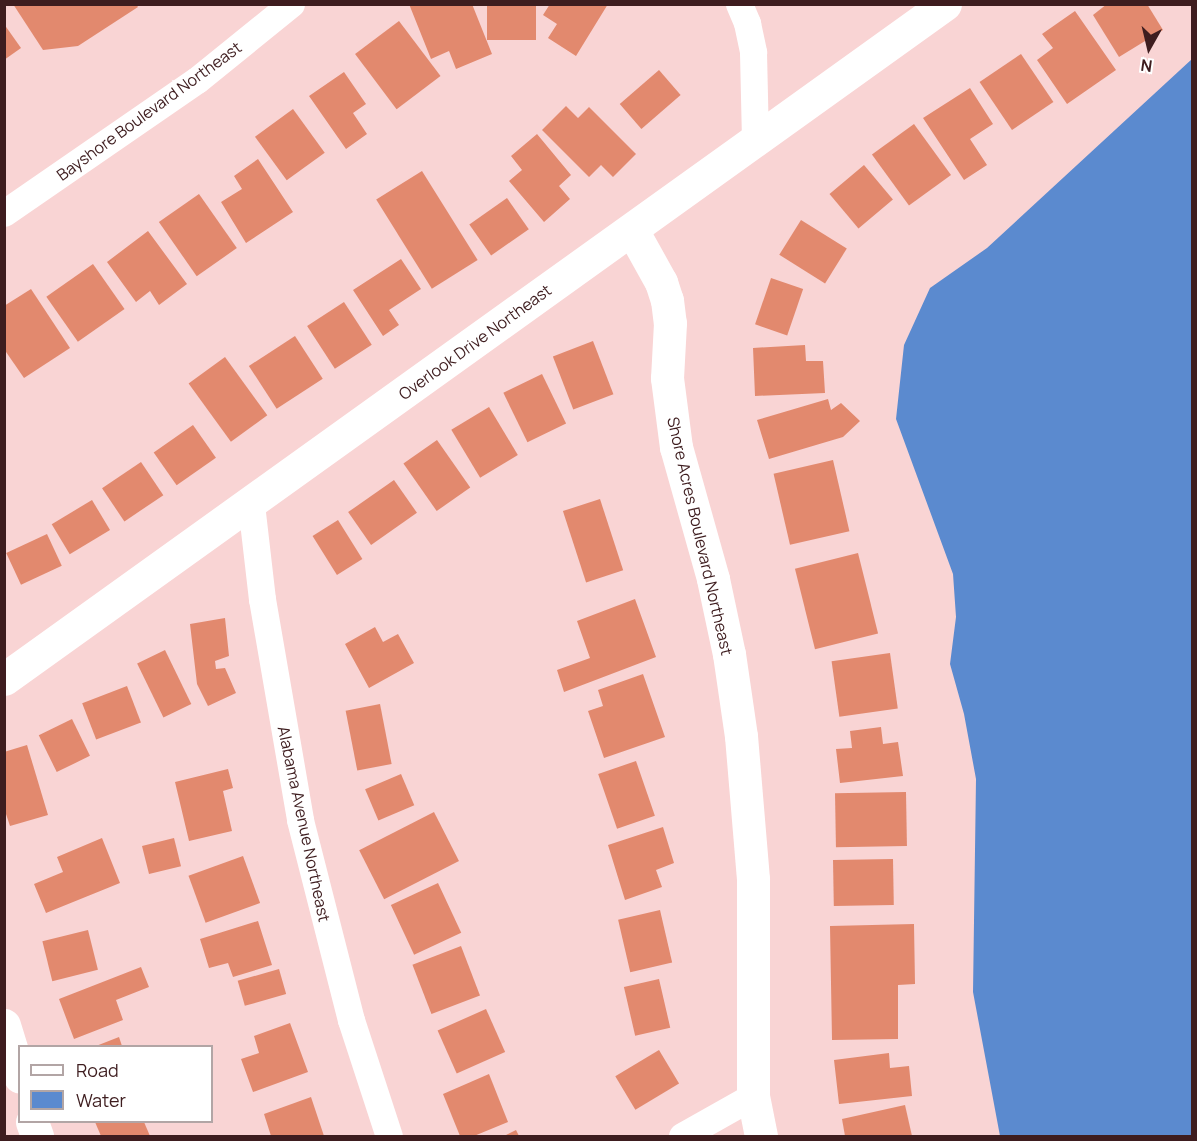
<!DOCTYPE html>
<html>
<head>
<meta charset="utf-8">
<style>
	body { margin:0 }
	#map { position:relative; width:1197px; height:1141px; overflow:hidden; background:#f9d4d4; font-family:Manrope,sans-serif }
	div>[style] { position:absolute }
	.water>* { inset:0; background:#5b8acf }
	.building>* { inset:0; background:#e2896e; transform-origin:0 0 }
	.minor>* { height:27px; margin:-13.5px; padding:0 13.5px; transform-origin:13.5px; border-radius:13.5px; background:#fff }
	.tertiary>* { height:33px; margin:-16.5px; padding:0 16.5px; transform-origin:16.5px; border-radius:16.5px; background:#fff }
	span { translate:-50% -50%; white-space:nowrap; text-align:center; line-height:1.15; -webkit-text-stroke:5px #fff; paint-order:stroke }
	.street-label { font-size:16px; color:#3e1d1f }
	.frame { position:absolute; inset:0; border:6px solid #3e1d1f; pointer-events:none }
	.legend { position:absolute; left:18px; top:1045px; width:195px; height:78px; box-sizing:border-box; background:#fff; border:2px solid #b2a5a5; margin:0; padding:8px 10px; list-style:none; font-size:18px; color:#3e1d1f }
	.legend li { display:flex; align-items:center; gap:12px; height:30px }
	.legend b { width:30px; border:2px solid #b2a5a5 }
	.north { position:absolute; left:1119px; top:18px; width:60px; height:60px; -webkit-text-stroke:4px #fff; paint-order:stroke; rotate:188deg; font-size:16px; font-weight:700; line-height:24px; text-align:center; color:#3e1d1f }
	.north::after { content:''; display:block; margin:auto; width:21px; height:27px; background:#3e1d1f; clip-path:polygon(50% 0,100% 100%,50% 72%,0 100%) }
</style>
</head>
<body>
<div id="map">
	<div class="water">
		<div style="clip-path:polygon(1192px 59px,1192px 1136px,1000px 1136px,973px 992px,976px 779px,964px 714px,950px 664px,956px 617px,953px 574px,896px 419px,904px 345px,930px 288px,987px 248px)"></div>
	</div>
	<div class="building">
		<div style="clip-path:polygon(13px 4px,136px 4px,138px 7px,78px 46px,43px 50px)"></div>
		<div style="clip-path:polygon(409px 4px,472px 4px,492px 54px,456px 69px,449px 51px,431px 59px)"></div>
		<div style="left:487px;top:4px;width:49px;height:36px"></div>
		<div style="clip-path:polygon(550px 4px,608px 4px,576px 56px,548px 38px,557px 24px,543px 15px)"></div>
		<div style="clip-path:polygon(1107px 4px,1147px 4px,1163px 30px,1119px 57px,1093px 15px)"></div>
		<div style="clip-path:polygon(1075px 11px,1116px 70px,1067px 104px,1037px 60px,1053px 48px,1042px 34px)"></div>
		<div style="left:399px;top:21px;width:69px;height:55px;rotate:53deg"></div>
		<div style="clip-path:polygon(4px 24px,21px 48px,4px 60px)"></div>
		<div style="left:1021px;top:54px;width:58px;height:50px;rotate:56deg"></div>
		<div style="left:659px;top:70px;width:33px;height:52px;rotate:49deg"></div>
		<div style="clip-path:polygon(344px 72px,366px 104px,353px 113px,367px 134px,346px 149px,309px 96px)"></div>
		<div style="clip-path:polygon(970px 88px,993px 124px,970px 139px,987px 165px,964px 180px,923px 118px)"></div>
		<div style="clip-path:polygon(566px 106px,578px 118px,589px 107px,636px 154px,613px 177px,601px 165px,589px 177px,542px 130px)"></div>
		<div style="left:293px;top:109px;width:54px;height:47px;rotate:54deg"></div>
		<div style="left:914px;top:124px;width:63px;height:52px;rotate:54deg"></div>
		<div style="clip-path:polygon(537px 134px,571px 175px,559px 186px,570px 199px,544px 222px,509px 181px,522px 170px,511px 156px)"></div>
		<div style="clip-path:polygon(258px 159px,293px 212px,246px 243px,221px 202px,242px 189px,234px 176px)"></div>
		<div style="left:864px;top:165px;width:45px;height:45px;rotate:50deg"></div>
		<div style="left:422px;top:171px;width:105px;height:54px;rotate:58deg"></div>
		<div style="left:199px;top:194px;width:66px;height:49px;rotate:55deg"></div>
		<div style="left:507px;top:198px;width:38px;height:46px;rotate:55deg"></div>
		<div style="left:801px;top:220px;width:54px;height:41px;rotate:32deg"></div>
		<div style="clip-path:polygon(148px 231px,187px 284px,159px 305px,150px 291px,136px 302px,107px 262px)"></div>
		<div style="clip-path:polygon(401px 259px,421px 289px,389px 310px,399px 325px,383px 336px,353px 290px)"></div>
		<div style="left:93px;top:264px;width:55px;height:57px;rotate:55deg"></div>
		<div style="left:771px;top:278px;width:34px;height:49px;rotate:19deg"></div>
		<div style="clip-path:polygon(31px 289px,70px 348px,24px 378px,4px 349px,4px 306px)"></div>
		<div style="left:344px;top:302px;width:51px;height:44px;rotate:57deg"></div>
		<div style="left:295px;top:336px;width:51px;height:55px;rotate:57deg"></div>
		<div style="left:593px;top:341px;width:57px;height:43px;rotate:69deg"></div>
		<div style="clip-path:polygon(805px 345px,806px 361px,823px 361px,825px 393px,755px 396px,753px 348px)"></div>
		<div style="left:225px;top:357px;width:72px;height:45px;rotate:54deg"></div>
		<div style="left:542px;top:374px;width:55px;height:43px;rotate:64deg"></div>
		<div style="clip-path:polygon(828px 399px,831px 410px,841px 403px,860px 421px,843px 437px,769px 459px,757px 420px)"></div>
		<div style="left:489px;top:407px;width:56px;height:44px;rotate:59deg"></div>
		<div style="left:193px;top:425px;width:40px;height:48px;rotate:55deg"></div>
		<div style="left:437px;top:440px;width:58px;height:41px;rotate:55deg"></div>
		<div style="left:833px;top:460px;width:73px;height:61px;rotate:77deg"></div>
		<div style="left:141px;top:462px;width:40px;height:47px;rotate:56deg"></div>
		<div style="left:394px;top:480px;width:40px;height:56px;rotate:55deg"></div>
		<div style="left:600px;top:499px;width:75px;height:39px;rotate:72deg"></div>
		<div style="left:92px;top:500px;width:35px;height:47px;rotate:59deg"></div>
		<div style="left:338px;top:520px;width:46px;height:30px;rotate:58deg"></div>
		<div style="left:47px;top:534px;width:35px;height:45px;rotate:65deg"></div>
		<div style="left:858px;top:553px;width:83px;height:65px;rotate:76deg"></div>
		<div style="clip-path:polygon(635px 599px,656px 657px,564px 692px,557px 670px,590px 658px,577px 621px)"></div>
		<div style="clip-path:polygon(225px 618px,229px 656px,215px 661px,216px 669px,225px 668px,236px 693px,208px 706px,197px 684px,190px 624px)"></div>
		<div style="clip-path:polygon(375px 627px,383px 642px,398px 634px,414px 663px,369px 688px,345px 644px)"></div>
		<div style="left:165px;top:650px;width:60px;height:31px;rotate:64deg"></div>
		<div style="left:890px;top:653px;width:56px;height:59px;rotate:82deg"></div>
		<div style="clip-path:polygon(643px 674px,665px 737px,604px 758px,588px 711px,603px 706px,598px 690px)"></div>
		<div style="left:127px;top:686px;width:39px;height:48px;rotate:69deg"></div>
		<div style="left:380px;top:704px;width:61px;height:35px;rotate:79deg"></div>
		<div style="left:72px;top:719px;width:41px;height:37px;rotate:64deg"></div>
		<div style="clip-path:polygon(881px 727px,883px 744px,898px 742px,903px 776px,840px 783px,836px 749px,852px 748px,850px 731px)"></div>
		<div style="clip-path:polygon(27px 745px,48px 815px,10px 826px,4px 808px,4px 752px)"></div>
		<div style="left:636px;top:761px;width:58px;height:40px;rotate:71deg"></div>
		<div style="clip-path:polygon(228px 769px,233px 788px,223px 791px,232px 831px,189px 841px,175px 782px)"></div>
		<div style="left:401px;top:774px;width:34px;height:39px;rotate:67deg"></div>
		<div style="left:906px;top:792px;width:54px;height:71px;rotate:89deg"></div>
		<div style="left:434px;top:812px;width:55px;height:84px;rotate:63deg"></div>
		<div style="clip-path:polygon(663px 827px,674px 863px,656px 870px,662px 887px,625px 900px,608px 845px)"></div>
		<div style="clip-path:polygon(102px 838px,120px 883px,46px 913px,34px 884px,63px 872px,57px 857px)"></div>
		<div style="left:174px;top:838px;width:29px;height:33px;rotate:76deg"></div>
		<div style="left:243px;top:856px;width:50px;height:58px;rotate:70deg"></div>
		<div style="left:893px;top:859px;width:46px;height:60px;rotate:89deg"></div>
		<div style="left:438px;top:883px;width:55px;height:52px;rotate:65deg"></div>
		<div style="left:660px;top:910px;width:54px;height:43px;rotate:77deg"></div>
		<div style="clip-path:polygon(258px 921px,272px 965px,233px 977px,228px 963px,209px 968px,200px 939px)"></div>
		<div style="clip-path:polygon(914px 924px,915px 984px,898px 985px,898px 1039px,832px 1040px,830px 926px)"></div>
		<div style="left:88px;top:930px;width:41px;height:47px;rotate:76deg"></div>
		<div style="left:461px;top:946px;width:53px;height:52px;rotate:69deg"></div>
		<div style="clip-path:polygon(141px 967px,149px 987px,116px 1000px,123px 1020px,74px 1039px,59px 999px)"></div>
		<div style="left:279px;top:969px;width:26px;height:43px;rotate:74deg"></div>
		<div style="left:659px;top:979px;width:50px;height:36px;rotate:77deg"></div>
		<div style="left:486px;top:1009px;width:47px;height:53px;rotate:66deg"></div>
		<div style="clip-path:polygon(290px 1023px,308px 1072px,253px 1092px,241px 1059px,259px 1053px,254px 1036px)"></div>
		<div style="clip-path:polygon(119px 1037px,122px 1046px,96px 1046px)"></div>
		<div style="left:659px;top:1050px;width:39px;height:51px;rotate:59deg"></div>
		<div style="clip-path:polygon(889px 1053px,890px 1068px,909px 1066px,912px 1096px,839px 1104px,834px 1060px)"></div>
		<div style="clip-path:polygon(489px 1074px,508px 1122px,474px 1136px,460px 1136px,443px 1094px)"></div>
		<div style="clip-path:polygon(311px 1097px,324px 1136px,271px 1136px,264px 1114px)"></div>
		<div style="clip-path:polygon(905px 1105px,912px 1136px,845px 1136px,842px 1119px)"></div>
		<div style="clip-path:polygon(95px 1122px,144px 1122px,150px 1136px,101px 1136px)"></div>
		<div style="clip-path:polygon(516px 1130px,519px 1136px,504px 1136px)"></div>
	</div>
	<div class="minor">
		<div style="left:739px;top:4px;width:21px;rotate:67deg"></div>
		<div style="left:747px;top:23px;width:30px;rotate:78deg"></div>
		<div style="left:753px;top:52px;width:89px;rotate:88.7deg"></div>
		<div style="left:4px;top:213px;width:234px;rotate:-34.6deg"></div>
		<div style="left:197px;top:80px;width:121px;rotate:-39deg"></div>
		<div style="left:251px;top:504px;width:96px;rotate:83.4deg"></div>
		<div style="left:262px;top:599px;width:224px;rotate:80.2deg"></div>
		<div style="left:300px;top:820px;width:206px;rotate:75.7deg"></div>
		<div style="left:351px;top:1020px;width:122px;rotate:71.9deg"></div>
		<div style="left:682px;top:1136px;width:81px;rotate:-29.4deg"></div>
	</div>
	<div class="tertiary">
		<div style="left:632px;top:230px;width:60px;rotate:60.9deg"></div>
		<div style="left:661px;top:282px;width:19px;rotate:72deg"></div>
		<div style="left:667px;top:300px;width:23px;rotate:83deg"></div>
		<div style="left:670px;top:323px;width:55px;rotate:93.1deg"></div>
		<div style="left:667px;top:378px;width:70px;rotate:82.6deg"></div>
		<div style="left:676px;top:447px;width:137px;rotate:74.3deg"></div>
		<div style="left:713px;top:579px;width:77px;rotate:78deg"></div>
		<div style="left:729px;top:654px;width:83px;rotate:81.7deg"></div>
		<div style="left:741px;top:736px;width:144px;rotate:85.2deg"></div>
		<div style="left:753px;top:879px;width:217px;rotate:90deg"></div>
		<div style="left:753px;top:1096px;width:41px;rotate:78.7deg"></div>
		<div style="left:4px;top:679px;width:1158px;rotate:-35.65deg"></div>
		<div style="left:4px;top:1025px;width:54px;rotate:72.9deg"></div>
		<div style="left:32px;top:1122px;width:15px;rotate:70deg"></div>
	</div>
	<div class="street-label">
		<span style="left:149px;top:111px;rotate:-36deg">Bayshore Boulevard Northeast</span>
		<span style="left:475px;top:342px;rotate:-36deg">Overlook Drive Northeast</span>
		<span style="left:700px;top:536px;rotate:77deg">Shore Acres Boulevard Northeast</span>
		<span style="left:304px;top:824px;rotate:78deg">Alabama Avenue Northeast</span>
	</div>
	<div class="frame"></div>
	<ul class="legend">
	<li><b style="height:8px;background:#fff"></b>Road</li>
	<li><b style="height:16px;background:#5b8acf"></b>Water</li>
	</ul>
	<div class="north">N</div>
</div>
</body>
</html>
